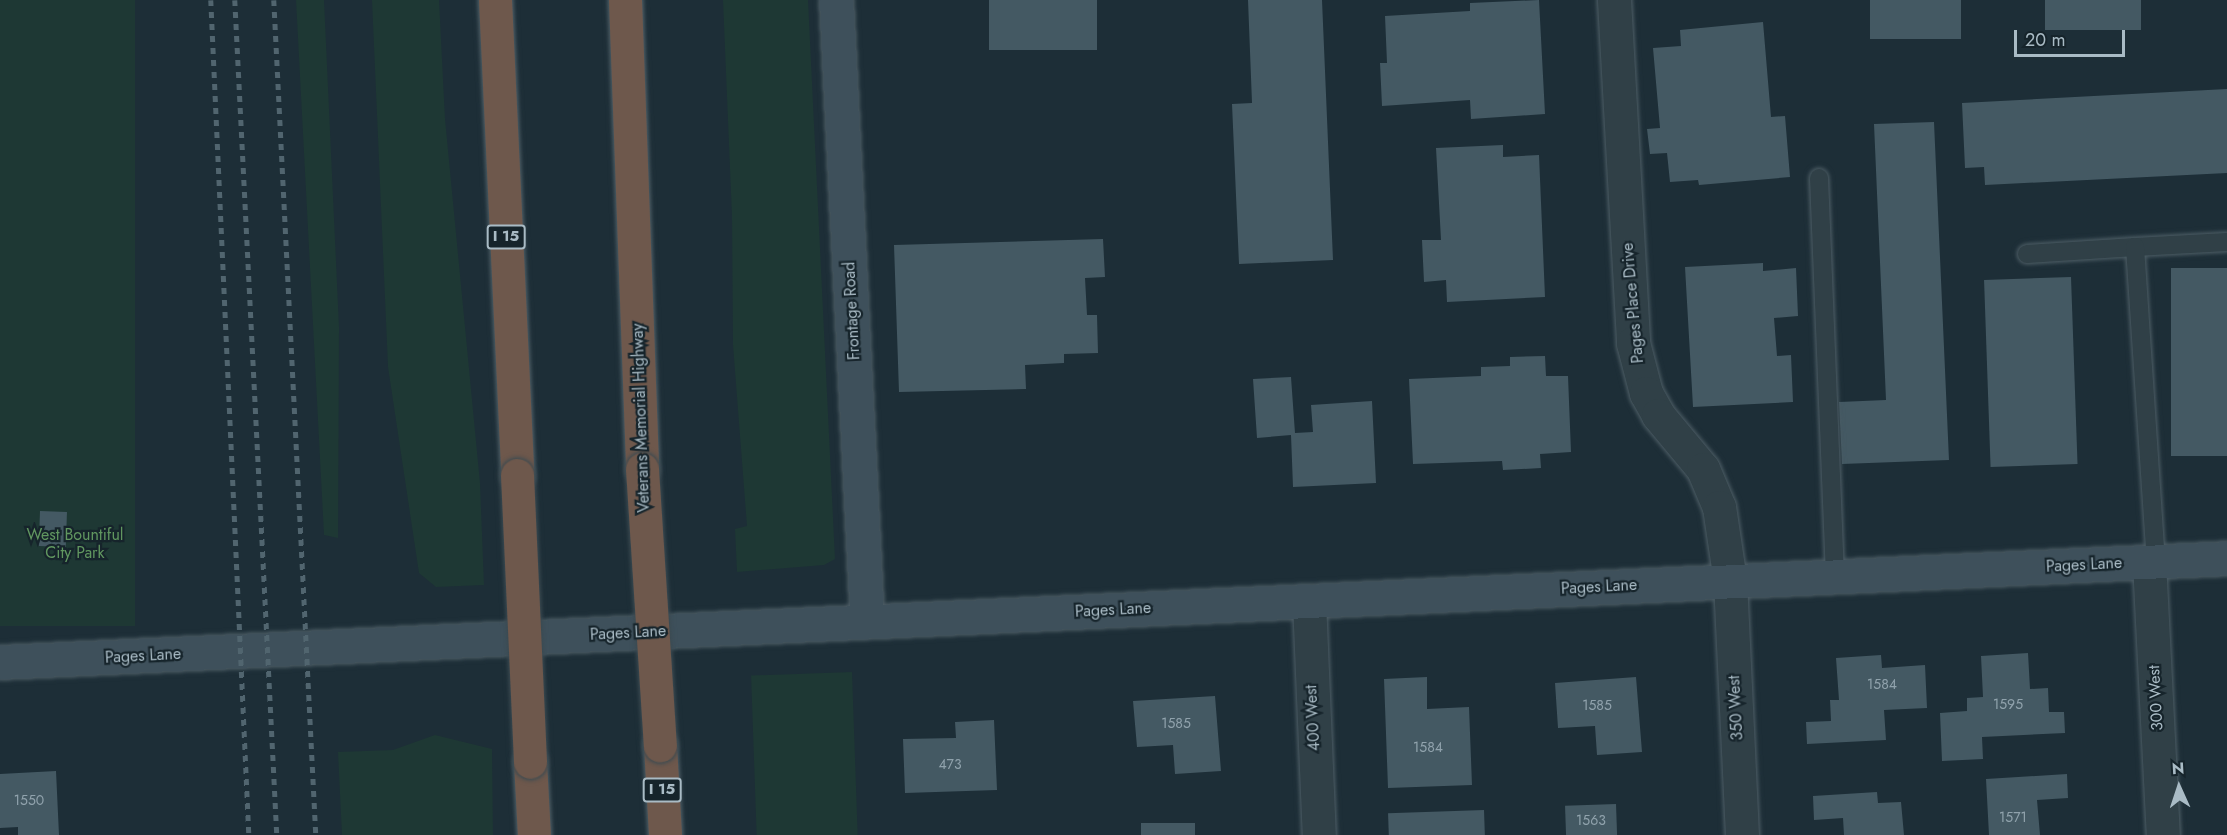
<!DOCTYPE html>
<html>
<head>
<meta charset="utf-8">
<style>
	body { margin:0 }
	#map { position:relative; width:2227px; height:835px; overflow:hidden; background:#1d2e37; font-family:Jost,sans-serif }
	div>[style] { position:absolute }
	.green>* { inset:0; background:#1e3834; transform-origin:0 0 }
	.building>* { inset:0; background:#445963; transform-origin:0 0 }
	.roads { filter:drop-shadow(0 0 2px #4d5d65) drop-shadow(0 0 2px #4d5d65) }
	.lane>* { height:18px; margin:-9px; padding:0 9px; transform-origin:9px; border-radius:9px; background:#304047 }
	.street>* { height:33px; margin:-16.5px; padding:0 16.5px; transform-origin:16.5px; border-radius:16.5px; background:#304047 }
	.secondary>* { height:33px; margin:-16.5px; padding:0 16.5px; transform-origin:16.5px; border-radius:16.5px; background:#3e505b }
	.highway>* { height:33px; margin:-16.5px; padding:0 16.5px; transform-origin:16.5px; border-radius:16.5px; background:#6e584c }
	.rail>* { height:4.5px; margin-top:-2.25px; transform-origin:0; background:repeating-linear-gradient(90deg,#51656f 0 6px,transparent 0 12px) }
	.bridges { filter:drop-shadow(0 0 2px #3b4a51) drop-shadow(0 0 2px #3b4a51) }
	.highway-bridge>* { height:33px; margin:-16.5px; padding:0 16.5px; transform-origin:16.5px; border-radius:16.5px; background:#6e584c }
	span { translate:-50% -50%; white-space:nowrap; text-align:center; line-height:1.15; -webkit-text-stroke:4.5px #16242b; paint-order:stroke }
	.number-label { font-size:14px; color:#90a2ac }
	.number-label span { -webkit-text-stroke-width:0 }
	.shield-label span { padding:2px 4px; background:#16242b; border:2px solid; border-radius:4px; -webkit-text-stroke-width:0 }
	.shield-label { font-size:15px; color:#a9bbc5; font-weight:700 }
	.street-label { font-size:16px; color:#a9bbc5 }
	.park-label { font-size:16px; color:#619760 }
	.north { position:absolute; left:2149px; top:757px; width:60px; height:60px; -webkit-text-stroke:4px #16242b; paint-order:stroke; rotate:357deg; font-size:16px; font-weight:700; line-height:24px; text-align:center; color:#a9bbc5 }
	.north::after { content:''; display:block; margin:auto; width:21px; height:27px; background:#a9bbc5; clip-path:polygon(50% 0,100% 100%,50% 72%,0 100%) }
	.scale { position:absolute; left:2014px; top:30px; width:111px; height:27px; box-sizing:border-box; border:3px solid #a9bbc5; border-top:0; padding-left:8px; font-size:18px; line-height:21px; white-space:nowrap; color:#a9bbc5; -webkit-text-stroke:4px #16242b; paint-order:stroke }
</style>
</head>
<body>
<div id="map">
	<div class="green">
		<div style="left:0;top:0;width:135px;height:626px"></div>
		<div style="clip-path:polygon(296px 0,324px 0,339px 327px,338px 538px,324px 535px)"></div>
		<div style="clip-path:polygon(372px 0,439px 0,445px 119px,480px 483px,484px 585px,436px 587px,419px 573px,388px 367px)"></div>
		<div style="clip-path:polygon(723px 0,808px 0,835px 559px,824px 565px,737px 572px,735px 529px,747px 526px,733px 345px,732px 216px)"></div>
		<div style="left:852px;top:672px;width:163px;height:101px;rotate:88deg"></div>
		<div style="clip-path:polygon(435px 735px,492px 749px,493px 835px,342px 835px,338px 752px,393px 750px)"></div>
	</div>
	<div class="building">
		<div style="left:989px;top:0;width:108px;height:50px"></div>
		<div style="clip-path:polygon(1248px 0,1322px 0,1333px 260px,1239px 264px,1232px 104px,1252px 103px)"></div>
		<div style="clip-path:polygon(1539px 0,1545px 114px,1471px 119px,1470px 100px,1382px 106px,1380px 63px,1387px 63px,1385px 16px,1470px 11px,1470px 3px)"></div>
		<div style="left:1870px;top:0;width:91px;height:39px"></div>
		<div style="left:2045px;top:0;width:96px;height:30px"></div>
		<div style="clip-path:polygon(1763px 22px,1771px 117px,1785px 116px,1790px 177px,1699px 185px,1698px 180px,1670px 182px,1667px 153px,1650px 154px,1647px 129px,1660px 128px,1653px 48px,1681px 46px,1680px 30px)"></div>
		<div style="clip-path:polygon(2227px 89px,2227px 173px,1985px 185px,1984px 167px,1965px 168px,1962px 103px)"></div>
		<div style="clip-path:polygon(1934px 122px,1949px 460px,1842px 464px,1839px 402px,1886px 400px,1874px 124px)"></div>
		<div style="clip-path:polygon(1503px 145px,1503px 157px,1539px 155px,1545px 297px,1447px 302px,1446px 280px,1424px 282px,1422px 240px,1441px 240px,1436px 148px)"></div>
		<div style="clip-path:polygon(1103px 239px,1105px 277px,1085px 278px,1087px 315px,1097px 315px,1098px 353px,1064px 354px,1064px 363px,1025px 365px,1026px 389px,899px 392px,894px 245px)"></div>
		<div style="clip-path:polygon(1763px 263px,1763px 271px,1796px 268px,1798px 316px,1774px 318px,1777px 356px,1791px 355px,1793px 402px,1693px 407px,1685px 267px)"></div>
		<div style="left:2227px;top:268px;width:188px;height:56px;rotate:90deg"></div>
		<div style="left:2071px;top:277px;width:187px;height:87px;rotate:88deg"></div>
		<div style="clip-path:polygon(1545px 356px,1546px 376px,1568px 376px,1571px 452px,1540px 454px,1541px 468px,1503px 470px,1502px 461px,1413px 464px,1409px 379px,1481px 376px,1481px 367px,1510px 366px,1510px 357px)"></div>
		<div style="clip-path:polygon(1291px 377px,1295px 433px,1313px 432px,1311px 405px,1372px 401px,1376px 483px,1293px 487px,1291px 435px,1257px 438px,1253px 379px)"></div>
		<div style="left:40px;top:511px;width:27px;height:35px;rotate:2deg"></div>
		<div style="clip-path:polygon(2028px 653px,2030px 689px,2048px 688px,2049px 712px,2064px 712px,2065px 733px,1982px 737px,1983px 759px,1942px 761px,1940px 713px,1967px 711px,1967px 698px,1983px 697px,1981px 656px)"></div>
		<div style="clip-path:polygon(1881px 655px,1882px 668px,1925px 665px,1927px 708px,1884px 710px,1886px 740px,1807px 744px,1806px 722px,1831px 721px,1830px 700px,1839px 700px,1836px 658px)"></div>
		<div style="clip-path:polygon(1427px 677px,1427px 709px,1469px 707px,1472px 785px,1388px 788px,1384px 679px)"></div>
		<div style="clip-path:polygon(1636px 677px,1642px 752px,1597px 755px,1595px 726px,1558px 728px,1555px 683px)"></div>
		<div style="clip-path:polygon(1215px 696px,1221px 771px,1175px 774px,1173px 745px,1137px 747px,1133px 701px)"></div>
		<div style="clip-path:polygon(994px 720px,997px 790px,905px 793px,903px 739px,956px 738px,955px 722px)"></div>
		<div style="clip-path:polygon(56px 771px,59px 835px,18px 835px,18px 827px,0 828px,0 774px)"></div>
		<div style="clip-path:polygon(2067px 774px,2068px 798px,2037px 800px,2040px 835px,1989px 835px,1986px 779px)"></div>
		<div style="clip-path:polygon(1877px 792px,1878px 803px,1901px 802px,1904px 835px,1844px 835px,1843px 818px,1814px 820px,1813px 796px)"></div>
		<div style="left:1616px;top:804px;width:31px;height:51px;rotate:88deg"></div>
		<div style="left:1484px;top:810px;width:25px;height:96px;rotate:88deg"></div>
		<div style="left:1195px;top:823px;width:12px;height:54px;rotate:90deg"></div>
	</div>
	<div class="roads">
		<div class="lane">
			<div style="left:1819px;top:178px;width:398px;rotate:87.7deg"></div>
			<div style="left:2135px;top:247px;width:92px;rotate:-3.1deg"></div>
			<div style="left:2027px;top:254px;width:108px;rotate:-3.7deg"></div>
			<div style="left:2135px;top:247px;width:315px;rotate:86.2deg"></div>
		</div>
		<div class="street">
			<div style="left:1614px;top:0;width:344px;rotate:86.8deg"></div>
			<div style="left:1633px;top:343px;width:52px;rotate:75.4deg"></div>
			<div style="left:1646px;top:393px;width:25px;rotate:61deg"></div>
			<div style="left:1658px;top:415px;width:70px;rotate:50.2deg"></div>
			<div style="left:1703px;top:469px;width:41px;rotate:67.2deg"></div>
			<div style="left:1719px;top:507px;width:75px;rotate:81.5deg"></div>
			<div style="left:1730px;top:581px;width:254px;rotate:87.3deg"></div>
			<div style="left:2149px;top:562px;width:273px;rotate:87.1deg"></div>
			<div style="left:1309px;top:601px;width:234px;rotate:87.6deg"></div>
		</div>
		<div class="secondary">
			<div style="left:836px;top:0;width:622px;rotate:87.14deg"></div>
			<div style="left:0;top:662px;width:2229px;rotate:-2.67deg"></div>
		</div>
		<div class="highway">
			<div style="left:495px;top:0;width:476px;rotate:87.3deg"></div>
			<div style="left:625px;top:0;width:469px;rotate:87.9deg"></div>
			<div style="left:660px;top:745px;width:90px;rotate:86.8deg"></div>
			<div style="left:530px;top:762px;width:73px;rotate:86.9deg"></div>
		</div>
	</div>
	<div class="rail">
		<div style="left:211px;top:0;width:836px;rotate:87.39deg"></div>
		<div style="left:235px;top:0;width:836px;rotate:87.12deg"></div>
		<div style="left:274px;top:0;width:836px;rotate:87.12deg"></div>
	</div>
	<div class="bridges">
		<div class="highway-bridge">
			<div style="left:642px;top:469px;width:277px;rotate:86.3deg"></div>
			<div style="left:517px;top:475px;width:287px;rotate:87.4deg"></div>
		</div>
	</div>
	<div class="number-label">
		<span style="left:1882px;top:684px">1584</span>
		<span style="left:2008px;top:704px">1595</span>
		<span style="left:1597px;top:705px">1585</span>
		<span style="left:1176px;top:723px">1585</span>
		<span style="left:1428px;top:747px">1584</span>
		<span style="left:950px;top:764px">473</span>
		<span style="left:29px;top:800px">1550</span>
		<span style="left:2013px;top:817px">1571</span>
		<span style="left:1591px;top:820px">1563</span>
	</div>
	<div class="shield-label">
		<span style="left:506px;top:237px">I 15</span>
		<span style="left:662px;top:790px">I 15</span>
	</div>
	<div class="street-label">
		<span style="left:1633px;top:303px;rotate:-95deg">Pages Place Drive</span>
		<span style="left:852px;top:311px;rotate:-93deg">Frontage Road</span>
		<span style="left:641px;top:418px;rotate:-92deg">Veterans Memorial Highway</span>
		<span style="left:2084px;top:565px;rotate:-3deg">Pages Lane</span>
		<span style="left:1599px;top:587px;rotate:-3deg">Pages Lane</span>
		<span style="left:1113px;top:610px;rotate:-3deg">Pages Lane</span>
		<span style="left:628px;top:633px;rotate:-3deg">Pages Lane</span>
		<span style="left:143px;top:656px;rotate:-3deg">Pages Lane</span>
		<span style="left:2156px;top:698px;rotate:-93deg">300 West</span>
		<span style="left:1736px;top:708px;rotate:-93deg">350 West</span>
		<span style="left:1313px;top:718px;rotate:-93deg">400 West</span>
	</div>
	<div class="park-label">
		<span style="left:75px;top:544px">West Bountiful<br>City Park</span>
	</div>
	<div class="north">N</div>
	<div class="scale">20 m</div>
</div>
</body>
</html>
